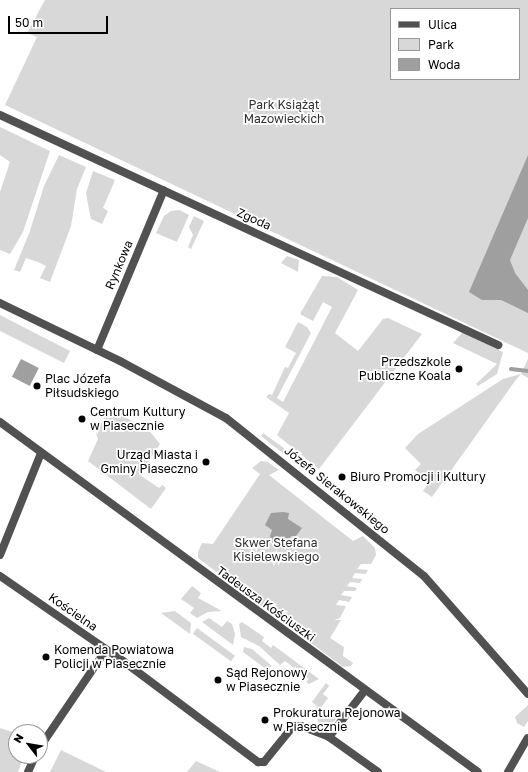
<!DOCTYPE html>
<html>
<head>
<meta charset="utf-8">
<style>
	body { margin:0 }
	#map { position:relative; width:528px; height:772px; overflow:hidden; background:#fff; font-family:"Golos Text",sans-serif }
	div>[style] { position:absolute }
	.green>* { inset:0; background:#d8d8d8; transform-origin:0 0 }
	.water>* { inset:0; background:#9f9f9f; transform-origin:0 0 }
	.stream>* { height:4px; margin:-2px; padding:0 2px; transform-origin:2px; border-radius:2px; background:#9f9f9f }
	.minor>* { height:8px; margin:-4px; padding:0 4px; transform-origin:4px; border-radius:4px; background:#515151 }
	.dots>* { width:11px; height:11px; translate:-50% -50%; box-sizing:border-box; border:2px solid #fff; border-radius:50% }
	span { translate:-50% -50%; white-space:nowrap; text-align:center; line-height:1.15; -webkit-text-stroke:3.5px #fff; paint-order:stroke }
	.park-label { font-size:12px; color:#2f2f2f }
	.street-label { font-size:12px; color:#000 }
	.poi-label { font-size:12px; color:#000 }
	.right { translate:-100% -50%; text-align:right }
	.left { translate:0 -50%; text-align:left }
	.legend { position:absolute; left:390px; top:8px; width:130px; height:72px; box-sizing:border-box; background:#fff; border:1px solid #999; margin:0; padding:5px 7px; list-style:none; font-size:12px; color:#000 }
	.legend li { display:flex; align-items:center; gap:8px; height:20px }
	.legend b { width:20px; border:1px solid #999 }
	.north { position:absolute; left:8px; top:724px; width:40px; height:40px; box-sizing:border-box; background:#fff; border:1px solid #999; border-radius:50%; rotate:301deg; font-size:11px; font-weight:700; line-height:16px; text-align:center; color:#000 }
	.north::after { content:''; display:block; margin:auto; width:14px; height:18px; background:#000; clip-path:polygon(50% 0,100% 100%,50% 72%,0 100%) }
	.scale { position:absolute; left:8px; top:16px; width:100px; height:18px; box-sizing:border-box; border:2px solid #000; border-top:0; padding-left:5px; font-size:12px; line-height:14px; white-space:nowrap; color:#000; -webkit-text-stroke:3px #fff; paint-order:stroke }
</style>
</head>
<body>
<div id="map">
	<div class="green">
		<div style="clip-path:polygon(evenodd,45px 0,528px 0,528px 353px,5px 105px,37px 37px,27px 33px,45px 0,391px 9px,519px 9px,519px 79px,391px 79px,391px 9px)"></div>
		<div style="clip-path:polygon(0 127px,50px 151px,23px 232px,10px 254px,0 250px,0 192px,10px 162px,0 155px)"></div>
		<div style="clip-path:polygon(59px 155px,86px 167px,77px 189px,71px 226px,50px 282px,40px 278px,46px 266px,38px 262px,26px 258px,20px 272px,14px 270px,30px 231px,44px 186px)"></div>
		<div style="clip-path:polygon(93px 171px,115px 180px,103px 208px,108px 211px,102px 224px,91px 219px,89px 210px,86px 193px)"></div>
		<div style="clip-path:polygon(179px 210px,189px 215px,177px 242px,156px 233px,164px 216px,171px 211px)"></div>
		<div style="clip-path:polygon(194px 216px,204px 221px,191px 249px,188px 247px,193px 235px,189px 227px)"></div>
		<div style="clip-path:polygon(287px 256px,299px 260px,298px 272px,281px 263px)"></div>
		<div style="clip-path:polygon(322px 276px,337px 277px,358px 290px,335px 333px,358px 351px,383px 319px,388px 318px,422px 334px,319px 469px,277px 435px,289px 413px,266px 397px,269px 394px,272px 395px,285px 367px,288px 368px,296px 353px,285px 347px,298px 322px,307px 327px,311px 333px,277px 398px,283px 402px,332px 307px,323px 302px,313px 321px,300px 314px)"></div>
		<div style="clip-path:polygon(0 315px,70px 351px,64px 363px,0 331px)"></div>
		<div style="clip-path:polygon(463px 332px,503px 352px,497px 374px,478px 386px,476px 384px,497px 364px,453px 343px)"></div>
		<div style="clip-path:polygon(528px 359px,528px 378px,521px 374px,515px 381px,432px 497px,423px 491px,430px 481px,415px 470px,421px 464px,405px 448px,418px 434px,503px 379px,521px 374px)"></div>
		<div style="clip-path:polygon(109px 409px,148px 429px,160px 444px,140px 475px,159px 488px,162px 485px,166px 488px,151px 509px,88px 461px,98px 439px,96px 433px)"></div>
		<div style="clip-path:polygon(263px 433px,288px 451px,285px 455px,261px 436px)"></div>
		<div style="clip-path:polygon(261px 461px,268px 462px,279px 470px,269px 475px,353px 541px,363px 536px,375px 548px,376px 555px,371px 564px,361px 564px,357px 569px,368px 570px,366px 574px,355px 573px,352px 578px,362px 579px,360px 583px,350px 582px,347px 586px,357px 588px,355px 591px,344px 591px,341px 595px,352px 597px,349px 602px,339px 600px,336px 605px,346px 606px,340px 618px,334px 620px,341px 620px,330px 638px,344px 647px,343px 656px,353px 663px,351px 666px,343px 667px,198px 558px,198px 552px,202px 543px,213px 544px,260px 474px,252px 468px)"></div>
		<div style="clip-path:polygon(192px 586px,201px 593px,198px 598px,222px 611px,208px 612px,197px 618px,190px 613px,194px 608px,181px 599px)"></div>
		<div style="clip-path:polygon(175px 611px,191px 623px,190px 634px,161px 613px)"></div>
		<div style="clip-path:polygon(209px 618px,222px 627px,227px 621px,232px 624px,235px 634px,233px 645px,202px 622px)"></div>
		<div style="clip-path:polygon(242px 622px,264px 637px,262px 641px,271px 648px,273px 645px,319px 679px,309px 684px,306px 682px,309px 679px,285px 661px,280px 665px,259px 646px,241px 637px,239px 624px)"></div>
		<div style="left:197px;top:628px;width:47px;height:7px;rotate:36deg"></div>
		<div style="clip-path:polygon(244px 647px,252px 649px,272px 666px,266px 669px,243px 652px)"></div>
		<div style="clip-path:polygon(326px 683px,329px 686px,323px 694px,328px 698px,321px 708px,336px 719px,329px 730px,318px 722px,315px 709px,317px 706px,312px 702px)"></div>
		<div style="clip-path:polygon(528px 705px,528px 721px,524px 727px,517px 723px,515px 717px)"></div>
		<div style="clip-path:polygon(0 728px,16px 733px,16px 756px,24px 756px,18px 772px,0 772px)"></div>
		<div style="clip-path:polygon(61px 750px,106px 772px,50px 772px)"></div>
		<div style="clip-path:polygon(196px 761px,220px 772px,187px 772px)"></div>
	</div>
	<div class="water">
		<div style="clip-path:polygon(528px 155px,528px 218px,510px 260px,515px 273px,528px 290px,528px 313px,501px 300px,482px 300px,469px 292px)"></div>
		<div style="left:21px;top:359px;width:20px;height:20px;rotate:27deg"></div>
		<div style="clip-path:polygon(283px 512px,289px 513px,288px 519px,302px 528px,296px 536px,291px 536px,287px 546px,280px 548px,272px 543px,270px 536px,272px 530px,265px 525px,271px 513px)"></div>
	</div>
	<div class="stream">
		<div style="left:511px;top:369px;width:17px;rotate:7deg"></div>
	</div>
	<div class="minor">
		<div style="left:0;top:115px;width:549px;rotate:24.79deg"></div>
		<div style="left:0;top:303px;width:133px;rotate:25.8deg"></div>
		<div style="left:120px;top:361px;width:120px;rotate:28.3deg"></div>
		<div style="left:226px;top:418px;width:253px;rotate:38.6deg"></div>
		<div style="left:424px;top:576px;width:157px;rotate:48.6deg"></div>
		<div style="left:97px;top:350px;width:173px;rotate:-67.3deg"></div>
		<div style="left:0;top:422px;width:592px;rotate:36.21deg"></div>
		<div style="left:0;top:555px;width:110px;rotate:-68.1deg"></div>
		<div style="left:0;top:576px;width:150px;rotate:34.6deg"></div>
		<div style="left:123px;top:661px;width:169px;rotate:36.8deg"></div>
		<div style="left:258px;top:762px;width:6px"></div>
		<div style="left:264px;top:762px;width:41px;rotate:-50.9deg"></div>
		<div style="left:290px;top:730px;width:6px;rotate:-39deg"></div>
		<div style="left:295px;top:726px;width:6px"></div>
		<div style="left:301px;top:726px;width:30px;rotate:21deg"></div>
		<div style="left:329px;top:737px;width:60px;rotate:35.5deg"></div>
		<div style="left:329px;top:737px;width:59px;rotate:-52.5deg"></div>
		<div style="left:40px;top:747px;width:117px;rotate:-55.8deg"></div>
		<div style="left:28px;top:772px;width:17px;rotate:-66deg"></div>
		<div style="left:508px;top:772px;width:39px;rotate:-60deg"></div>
	</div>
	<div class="dots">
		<div style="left:459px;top:369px;background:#000"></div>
		<div style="left:37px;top:386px;background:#000"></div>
		<div style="left:82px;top:419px;background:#000"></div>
		<div style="left:206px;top:462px;background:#000"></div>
		<div style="left:342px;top:477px;background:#000"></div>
		<div style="left:46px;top:657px;background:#000"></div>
		<div style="left:218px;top:680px;background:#000"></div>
		<div style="left:265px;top:720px;background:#000"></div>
	</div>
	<div class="park-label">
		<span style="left:284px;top:112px">Park Książąt<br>Mazowieckich</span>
		<span style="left:276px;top:550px">Skwer Stefana<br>Kisielewskiego</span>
	</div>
	<div class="street-label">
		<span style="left:254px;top:219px;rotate:24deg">Zgoda</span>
		<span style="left:119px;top:265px;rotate:-67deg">Rynkowa</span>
		<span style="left:337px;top:490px;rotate:39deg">Józefa Sierakowskiego</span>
		<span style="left:266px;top:604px;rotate:36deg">Tadeusza Kościuszki</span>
		<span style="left:73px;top:612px;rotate:35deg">Kościelna</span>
	</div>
	<div class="poi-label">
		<span class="right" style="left:451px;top:369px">Przedszkole<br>Publiczne Koala</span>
		<span class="left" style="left:45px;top:386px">Plac Józefa<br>Piłsudskiego</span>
		<span class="left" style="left:90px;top:419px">Centrum Kultury<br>w Piasecznie</span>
		<span class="right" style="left:198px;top:462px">Urząd Miasta i<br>Gminy Piaseczno</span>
		<span class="left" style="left:350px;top:477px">Biuro Promocji i Kultury</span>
		<span class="left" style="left:54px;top:657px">Komenda Powiatowa<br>Policji w Piasecznie</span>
		<span class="left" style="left:226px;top:680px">Sąd Rejonowy<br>w Piasecznie</span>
		<span class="left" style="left:273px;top:720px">Prokuratura Rejonowa<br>w Piasecznie</span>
	</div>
	<ul class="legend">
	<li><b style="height:5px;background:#515151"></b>Ulica</li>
	<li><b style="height:11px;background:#d8d8d8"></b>Park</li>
	<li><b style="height:11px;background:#9f9f9f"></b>Woda</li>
	</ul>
	<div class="north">N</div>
	<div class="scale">50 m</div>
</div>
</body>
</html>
